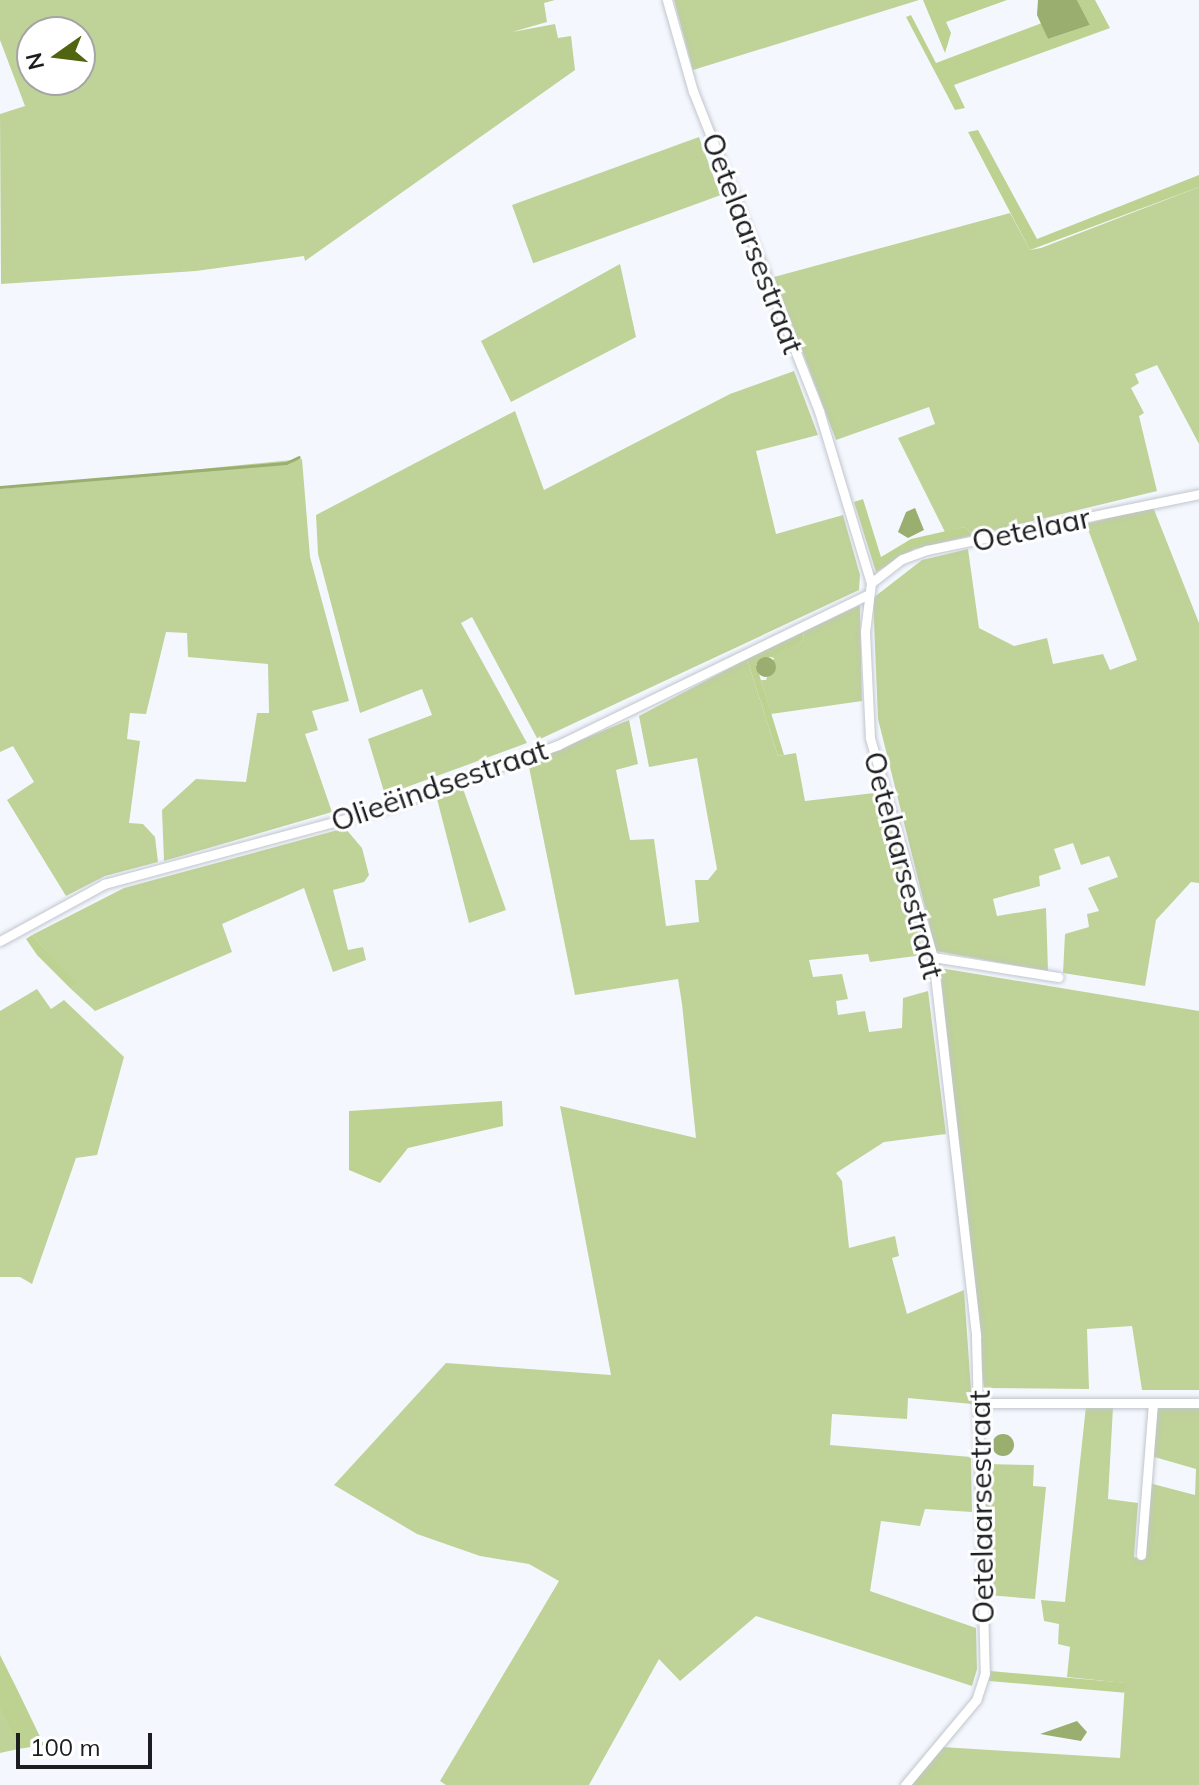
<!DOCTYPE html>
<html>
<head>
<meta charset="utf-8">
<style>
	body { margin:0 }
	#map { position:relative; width:1199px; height:1785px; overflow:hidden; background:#f4f8fe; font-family:Mulish,sans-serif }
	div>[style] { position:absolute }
	.green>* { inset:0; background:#bfd298; transform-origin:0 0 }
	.forest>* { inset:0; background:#bdd291; transform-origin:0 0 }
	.water>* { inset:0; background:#9aae6f }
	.round { border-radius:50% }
	.stream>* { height:3px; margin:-1.5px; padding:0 1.5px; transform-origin:1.5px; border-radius:1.5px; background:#9aae6f }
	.roads { filter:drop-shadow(0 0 2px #c1c5cd) drop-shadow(0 0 2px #c1c5cd) }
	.street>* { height:9px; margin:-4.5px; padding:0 4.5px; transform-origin:4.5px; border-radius:4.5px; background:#fff }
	span { translate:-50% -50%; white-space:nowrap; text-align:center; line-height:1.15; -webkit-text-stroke:6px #fff; paint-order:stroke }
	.street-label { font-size:30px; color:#1c1d20 }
	.north { position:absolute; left:16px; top:16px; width:80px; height:80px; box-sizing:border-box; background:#fff; border:2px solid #a4a5a6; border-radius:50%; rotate:256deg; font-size:22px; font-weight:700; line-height:32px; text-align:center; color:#1c1d20 }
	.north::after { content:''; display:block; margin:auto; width:28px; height:36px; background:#516510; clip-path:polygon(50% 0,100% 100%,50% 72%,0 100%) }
	.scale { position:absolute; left:16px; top:1733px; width:136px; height:36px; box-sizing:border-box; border:4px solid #1c1d20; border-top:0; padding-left:10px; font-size:24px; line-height:28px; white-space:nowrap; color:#1c1d20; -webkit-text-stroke:6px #fff; paint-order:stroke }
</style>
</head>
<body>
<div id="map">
	<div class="green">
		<div style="clip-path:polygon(evenodd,0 0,555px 0,544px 3px,547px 22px,512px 32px,555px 24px,558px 38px,571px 36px,575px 70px,305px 261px,304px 256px,196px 271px,1px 284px,0 114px,25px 106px,0 40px,0 0,32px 32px,80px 32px,80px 80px,32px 80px,32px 32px)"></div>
		<div style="clip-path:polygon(674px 0,919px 0,693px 70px)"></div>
		<div style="left:699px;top:137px;width:62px;height:199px;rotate:70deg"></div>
		<div style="clip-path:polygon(1199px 187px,1199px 444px,1157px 365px,1135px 374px,1139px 383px,1131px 388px,1144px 413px,1139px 416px,1157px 491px,974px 535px,964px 527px,945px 532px,898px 438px,935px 424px,929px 407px,836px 440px,774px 277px,1010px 213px,1030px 250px,1041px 248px)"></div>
		<div style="clip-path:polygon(620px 264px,636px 337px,511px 402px,481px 341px)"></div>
		<div style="clip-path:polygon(794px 371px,818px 435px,756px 451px,776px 534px,843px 515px,860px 575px,859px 590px,538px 740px,472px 617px,461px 623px,527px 743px,385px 795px,368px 739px,432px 715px,422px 689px,360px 713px,318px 554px,316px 515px,515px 411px,544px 490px,730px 394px)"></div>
		<div style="clip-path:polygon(302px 459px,310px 557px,349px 701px,312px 711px,318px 730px,305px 734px,332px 812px,164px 861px,162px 810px,196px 779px,246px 782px,257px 713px,269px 713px,268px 664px,188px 657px,187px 633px,166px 632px,146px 714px,130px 713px,127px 739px,140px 741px,129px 823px,143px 824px,155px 837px,158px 862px,105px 876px,66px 896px,7px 800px,34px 782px,13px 746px,0 752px,0 489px)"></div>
		<div style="clip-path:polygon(1153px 507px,1199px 623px,1199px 883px,1191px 882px,1156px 920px,1145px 986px,1063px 973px,1065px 934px,1089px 927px,1087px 914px,1099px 911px,1088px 888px,1118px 877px,1109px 856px,1081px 865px,1073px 843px,1054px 849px,1061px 869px,1039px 876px,1040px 886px,993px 899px,997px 916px,1046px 908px,1048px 971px,936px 951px,878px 719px,873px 598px,922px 560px,968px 549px,979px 628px,1014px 646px,1047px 638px,1053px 664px,1103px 654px,1110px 670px,1137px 660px,1086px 524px)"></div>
		<div style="clip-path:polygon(860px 605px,862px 701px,771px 714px,761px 680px,766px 680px,774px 658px,768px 656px,804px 640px,803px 632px)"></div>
		<div style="clip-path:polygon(747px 659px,778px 756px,796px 753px,805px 801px,883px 792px,920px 940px,923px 955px,870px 962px,868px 954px,809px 960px,813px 977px,842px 974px,848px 999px,836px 1001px,838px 1015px,865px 1011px,869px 1032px,902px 1028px,903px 998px,928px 991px,946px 1134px,884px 1142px,836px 1173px,842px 1181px,849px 1248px,895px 1236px,899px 1256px,892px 1258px,907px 1314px,964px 1290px,972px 1404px,908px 1398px,907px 1419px,832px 1414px,830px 1445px,971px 1457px,972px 1512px,925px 1509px,920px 1526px,881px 1521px,870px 1591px,976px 1628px,977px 1669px,972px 1686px,756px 1616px,680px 1681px,659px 1659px,589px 1785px,446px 1785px,440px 1781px,559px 1581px,529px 1564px,480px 1556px,417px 1534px,334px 1485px,446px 1363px,611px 1375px,560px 1106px,696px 1138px,682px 1004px,678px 979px,575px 995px,528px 762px,629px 720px,638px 764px,616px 770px,630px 840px,654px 839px,666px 926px,699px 922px,695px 880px,708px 880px,717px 869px,697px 758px,649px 767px,639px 716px)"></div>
		<div style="clip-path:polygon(462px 786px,506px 910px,469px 923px,436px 795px)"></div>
		<div style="clip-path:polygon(345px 828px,362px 848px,369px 875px,364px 882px,333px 890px,348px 950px,363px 947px,366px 960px,333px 972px,304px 888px,222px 924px,232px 952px,95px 1011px,71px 989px,76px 983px,32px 935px,124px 888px)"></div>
		<div style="clip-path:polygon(940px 968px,1199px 1011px,1199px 1390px,1142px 1390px,1132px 1326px,1087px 1329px,1089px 1389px,984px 1388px)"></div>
		<div style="clip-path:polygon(37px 989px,51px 1009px,64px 1000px,124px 1057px,97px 1155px,76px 1158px,32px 1284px,20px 1277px,0 1277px,0 1011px)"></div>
		<div style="clip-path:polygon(1086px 1406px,1113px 1407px,1108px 1499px,1138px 1503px,1134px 1557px,1142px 1559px,1149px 1483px,1195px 1495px,1196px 1469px,1151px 1456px,1155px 1408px,1199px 1407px,1199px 1785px,909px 1785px,942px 1747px,1120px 1758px,1125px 1683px,1067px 1677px,1070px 1647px,1058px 1644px,1059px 1624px,1044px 1621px,1041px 1600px,1065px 1602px)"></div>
		<div style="clip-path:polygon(984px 1464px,1034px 1465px,1033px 1486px,1046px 1487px,1035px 1599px,988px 1595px)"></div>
		<div style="clip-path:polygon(0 1708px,1px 1709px,18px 1749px,0 1753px)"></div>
	</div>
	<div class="forest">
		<div style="clip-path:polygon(923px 0,1007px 0,946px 22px,951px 33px,945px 53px)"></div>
		<div style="clip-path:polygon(1077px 0,1095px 0,1110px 28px,954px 85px,965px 108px,955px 110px,906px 17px,911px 15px,936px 63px,1042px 23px,1048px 39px,1090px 25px)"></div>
		<div style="clip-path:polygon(978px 130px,1037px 239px,1199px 175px,1199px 187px,1030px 250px,968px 132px)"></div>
		<div style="clip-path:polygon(863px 499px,881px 557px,911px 539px,964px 527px,974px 535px,914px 549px,876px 572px,854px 502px)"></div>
		<div style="clip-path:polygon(803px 632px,804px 640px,756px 664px,784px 755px,778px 756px,747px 659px)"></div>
		<div style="clip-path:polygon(32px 935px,77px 983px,71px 989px,37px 955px,26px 939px)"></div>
		<div style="clip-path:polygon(502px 1101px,503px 1126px,408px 1148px,380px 1183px,349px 1170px,349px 1111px)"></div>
		<div style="clip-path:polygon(0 1655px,17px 1689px,44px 1745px,18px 1749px,0 1708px)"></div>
		<div style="left:990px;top:1671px;width:136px;height:10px;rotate:5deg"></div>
	</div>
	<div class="water">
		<div style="clip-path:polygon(1038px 0,1077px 0,1090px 25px,1048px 39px,1037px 15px)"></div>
		<div style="clip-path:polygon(915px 508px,924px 530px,908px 538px,898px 532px,906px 512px)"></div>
		<div class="round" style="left:756px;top:657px;width:20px;height:20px"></div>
		<div class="round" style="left:992px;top:1434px;width:22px;height:22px"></div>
		<div style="clip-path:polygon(1077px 1721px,1087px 1732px,1081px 1741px,1040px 1734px)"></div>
	</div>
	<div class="stream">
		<div style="left:0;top:487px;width:287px;rotate:-4.8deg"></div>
		<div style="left:286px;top:463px;width:14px;rotate:-25deg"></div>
	</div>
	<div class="roads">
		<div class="street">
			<div style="left:667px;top:0;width:95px;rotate:74.1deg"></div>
			<div style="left:693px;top:91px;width:344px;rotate:68.5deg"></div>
			<div style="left:819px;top:411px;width:180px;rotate:73.2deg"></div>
			<div style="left:871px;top:583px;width:49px;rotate:97deg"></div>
			<div style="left:865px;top:632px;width:106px;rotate:87.3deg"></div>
			<div style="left:870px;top:738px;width:228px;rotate:74deg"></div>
			<div style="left:933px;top:957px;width:381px;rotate:83.5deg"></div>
			<div style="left:976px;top:1336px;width:337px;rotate:88.5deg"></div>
			<div style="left:985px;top:1673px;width:28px;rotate:108deg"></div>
			<div style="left:976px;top:1700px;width:111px;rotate:129.9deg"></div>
			<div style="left:871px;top:583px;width:39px;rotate:-38deg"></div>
			<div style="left:902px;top:559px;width:27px;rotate:-20deg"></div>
			<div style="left:927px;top:550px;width:278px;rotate:-11.6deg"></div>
			<div style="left:0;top:941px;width:119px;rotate:-28.7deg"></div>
			<div style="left:104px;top:884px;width:295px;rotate:-15.1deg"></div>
			<div style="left:389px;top:807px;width:180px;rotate:-20.1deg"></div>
			<div style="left:558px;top:745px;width:343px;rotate:-25.9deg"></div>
			<div style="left:933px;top:957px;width:127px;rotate:9.1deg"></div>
			<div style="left:979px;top:1403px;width:220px"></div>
			<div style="left:1141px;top:1555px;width:152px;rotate:-85.5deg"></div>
		</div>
	</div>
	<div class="street-label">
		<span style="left:753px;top:243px;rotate:69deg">Oetelaarsestraat</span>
		<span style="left:1031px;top:529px;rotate:-12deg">Oetelaar</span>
		<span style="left:439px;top:785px;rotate:-19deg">Olieëindsestraat</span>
		<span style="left:904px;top:865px;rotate:75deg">Oetelaarsestraat</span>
		<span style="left:981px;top:1507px;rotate:-91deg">Oetelaarsestraat</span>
	</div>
	<div class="north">N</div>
	<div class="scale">100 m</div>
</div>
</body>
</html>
